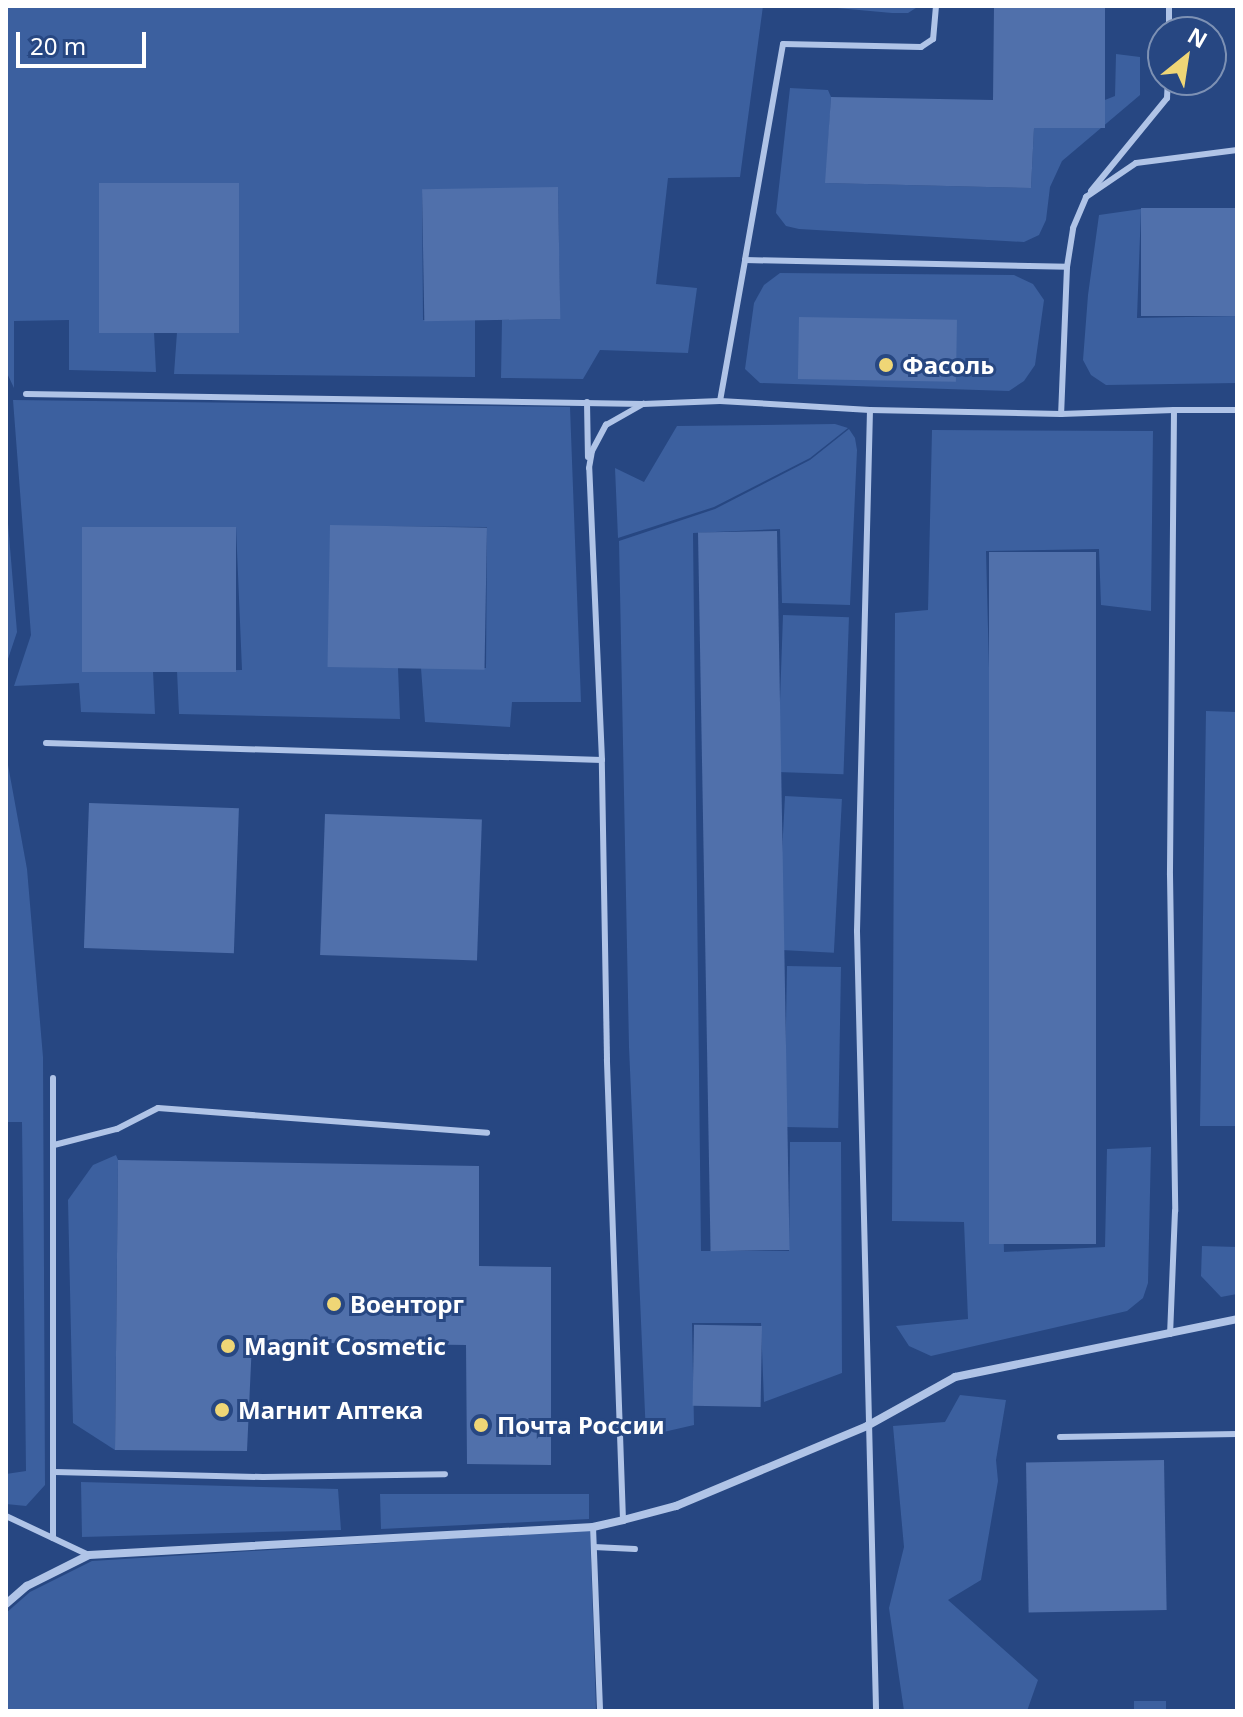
<!DOCTYPE html>
<html>
<head>
<meta charset="utf-8">
<style>
	body { margin:0 }
	#map { position:relative; width:1243px; height:1717px; overflow:hidden; background:#274782; font-family:"Noto Sans",sans-serif }
	div>[style] { position:absolute }
	.green>* { inset:0; background:#3c609f; transform-origin:0 0 }
	.building>* { inset:0; background:#5070ab; transform-origin:0 0 }
	.lane>* { height:6px; margin:-3px; padding:0 3px; transform-origin:3px; border-radius:3px; background:#b0c4e7 }
	.street>* { height:8px; margin:-4px; padding:0 4px; transform-origin:4px; border-radius:4px; background:#b0c4e7 }
	.dots>* { width:22px; height:22px; translate:-50% -50%; box-sizing:border-box; border:4px solid #274782; border-radius:50% }
	span { translate:-50% -50%; white-space:nowrap; text-align:center; line-height:1.15; -webkit-text-stroke:6px #274782; paint-order:stroke }
	.poi-label { font-size:24px; color:#fff; font-weight:700 }
	.left { translate:0 -50%; text-align:left }
	.frame { position:absolute; inset:0; border:8px solid #fff; pointer-events:none }
	.north { position:absolute; left:1147px; top:16px; width:80px; height:80px; box-sizing:border-box; background:#274782; border:2px solid #7d91b4; border-radius:50%; rotate:30deg; font-size:22px; font-weight:700; line-height:32px; text-align:center; color:#fff }
	.north::after { content:''; display:block; margin:auto; width:28px; height:36px; background:#efd676; clip-path:polygon(50% 0,100% 100%,50% 72%,0 100%) }
	.scale { position:absolute; left:16px; top:32px; width:130px; height:36px; box-sizing:border-box; border:4px solid #fff; border-top:0; padding-left:10px; font-size:24px; line-height:28px; white-space:nowrap; color:#fff; -webkit-text-stroke:6px #274782; paint-order:stroke }
</style>
</head>
<body>
<div id="map">
	<div class="green">
		<div style="clip-path:polygon(6px 6px,763px 6px,740px 177px,668px 178px,656px 284px,697px 288px,688px 353px,600px 350px,583px 379px,501px 378px,502px 320px,560px 319px,558px 188px,422px 190px,423px 320px,475px 320px,475px 377px,174px 374px,177px 332px,239px 332px,239px 184px,99px 187px,99px 331px,154px 332px,156px 372px,69px 370px,69px 320px,14px 321px,14px 388px,6px 371px)"></div>
		<div style="clip-path:polygon(815px 6px,919px 6px,908px 13px,892px 13px)"></div>
		<div style="clip-path:polygon(1116px 54px,1140px 57px,1140px 95px,1062px 161px,1050px 187px,1046px 220px,1039px 235px,1024px 242px,799px 229px,786px 226px,776px 213px,790px 88px,828px 90px,831px 97px,826px 183px,1031px 188px,1034px 128px,1115px 96px)"></div>
		<div style="clip-path:polygon(1141px 209px,1137px 318px,1237px 316px,1237px 383px,1106px 385px,1091px 375px,1083px 360px,1088px 295px,1099px 215px)"></div>
		<div style="clip-path:polygon(780px 273px,1014px 275px,1033px 284px,1044px 300px,1035px 365px,1024px 381px,1009px 391px,760px 383px,745px 369px,754px 303px,764px 285px)"></div>
		<div style="clip-path:polygon(13px 400px,570px 407px,581px 702px,512px 702px,510px 727px,425px 722px,421px 668px,486px 668px,487px 527px,330px 526px,330px 666px,398px 668px,400px 719px,179px 714px,177px 671px,242px 670px,236px 527px,82px 528px,153px 671px,155px 714px,81px 712px,79px 683px,14px 686px,31px 635px)"></div>
		<div style="clip-path:polygon(835px 424px,848px 428px,810px 458px,714px 507px,618px 538px,615px 468px,644px 482px,677px 426px)"></div>
		<div style="clip-path:polygon(849px 429px,855px 438px,857px 450px,850px 605px,782px 603px,780px 529px,693px 533px,701px 1251px,789px 1251px,790px 1142px,841px 1142px,842px 1373px,764px 1402px,761px 1323px,692px 1323px,694px 1425px,646px 1436px,629px 1047px,619px 541px,715px 509px,810px 460px)"></div>
		<div style="clip-path:polygon(932px 430px,1153px 431px,1151px 611px,1101px 605px,1099px 549px,986px 551px,1004px 1252px,1105px 1247px,1107px 1149px,1151px 1147px,1148px 1283px,1143px 1298px,1127px 1311px,931px 1356px,909px 1346px,896px 1326px,968px 1319px,964px 1222px,892px 1221px,895px 613px,928px 610px)"></div>
		<div style="clip-path:polygon(6px 499px,17px 632px,6px 665px)"></div>
		<div style="left:783px;top:615px;width:66px;height:157px;rotate:2deg"></div>
		<div style="clip-path:polygon(1237px 643px,1237px 1126px,1200px 1126px,1206px 711px,1236px 712px)"></div>
		<div style="clip-path:polygon(6px 754px,27px 869px,43px 1057px,45px 1485px,26px 1506px,6px 1504px,6px 1474px,26px 1471px,22px 1122px,6px 1122px)"></div>
		<div style="left:785px;top:796px;width:57px;height:154px;rotate:3deg"></div>
		<div style="left:787px;top:966px;width:54px;height:161px;rotate:1deg"></div>
		<div style="clip-path:polygon(116px 1155px,118px 1160px,115px 1450px,73px 1423px,68px 1200px,93px 1165px)"></div>
		<div style="clip-path:polygon(1202px 1246px,1237px 1247px,1237px 1294px,1221px 1297px,1201px 1276px)"></div>
		<div style="clip-path:polygon(960px 1395px,1006px 1400px,996px 1460px,998px 1481px,981px 1580px,948px 1600px,1038px 1680px,1027px 1711px,904px 1711px,889px 1608px,904px 1547px,893px 1426px,945px 1422px)"></div>
		<div style="clip-path:polygon(81px 1482px,338px 1489px,341px 1530px,82px 1537px)"></div>
		<div style="clip-path:polygon(380px 1494px,589px 1494px,589px 1519px,381px 1529px)"></div>
		<div style="clip-path:polygon(590px 1530px,596px 1711px,6px 1711px,6px 1613px,30px 1592px,92px 1561px)"></div>
		<div style="left:1166px;top:1701px;width:10px;height:32px;rotate:90deg"></div>
	</div>
	<div class="building">
		<div style="clip-path:polygon(994px 6px,1105px 6px,1105px 128px,1034px 128px,1031px 188px,825px 183px,831px 97px,993px 100px)"></div>
		<div style="left:239px;top:183px;width:150px;height:140px;rotate:90deg"></div>
		<div style="left:558px;top:187px;width:132px;height:136px;rotate:89deg"></div>
		<div style="left:1237px;top:208px;width:108px;height:96px;rotate:90deg"></div>
		<div style="left:799px;top:317px;width:158px;height:62px;rotate:1deg"></div>
		<div style="left:330px;top:525px;width:157px;height:142px;rotate:1deg"></div>
		<div style="left:82px;top:527px;width:154px;height:145px"></div>
		<div style="left:777px;top:531px;width:719px;height:79px;rotate:89deg"></div>
		<div style="left:1096px;top:552px;width:692px;height:107px;rotate:90deg"></div>
		<div style="left:89px;top:803px;width:150px;height:145px;rotate:2deg"></div>
		<div style="left:325px;top:814px;width:157px;height:141px;rotate:2deg"></div>
		<div style="clip-path:polygon(118px 1160px,479px 1166px,479px 1266px,551px 1267px,551px 1465px,467px 1464px,466px 1345px,252px 1342px,247px 1451px,115px 1450px)"></div>
		<div style="left:762px;top:1326px;width:81px;height:68px;rotate:91deg"></div>
		<div style="left:1164px;top:1460px;width:150px;height:138px;rotate:89deg"></div>
	</div>
	<div class="lane">
		<div style="left:936px;top:6px;width:33px;rotate:95deg"></div>
		<div style="left:933px;top:39px;width:14px;rotate:146deg"></div>
		<div style="left:921px;top:47px;width:138px;rotate:-178.8deg"></div>
		<div style="left:783px;top:44px;width:219px;rotate:100deg"></div>
		<div style="left:745px;top:260px;width:322px;rotate:1.2deg"></div>
		<div style="left:1067px;top:267px;width:39px;rotate:-81deg"></div>
		<div style="left:1073px;top:228px;width:34px;rotate:-67deg"></div>
		<div style="left:1086px;top:197px;width:60px;rotate:-34.2deg"></div>
		<div style="left:1136px;top:163px;width:102px;rotate:-7.3deg"></div>
		<div style="left:1169px;top:32px;width:26px;rotate:-90deg"></div>
		<div style="left:1091px;top:191px;width:120px;rotate:-50.7deg"></div>
		<div style="left:1167px;top:98px;width:18px;rotate:-87deg"></div>
		<div style="left:1067px;top:267px;width:147px;rotate:92.3deg"></div>
		<div style="left:1061px;top:414px;width:113px;rotate:-2deg"></div>
		<div style="left:1174px;top:410px;width:465px;rotate:90.5deg"></div>
		<div style="left:1170px;top:875px;width:336px;rotate:89.1deg"></div>
		<div style="left:1175px;top:1211px;width:123px;rotate:92.3deg"></div>
		<div style="left:26px;top:394px;width:617px;rotate:0.93deg"></div>
		<div style="left:643px;top:404px;width:77px;rotate:-2.2deg"></div>
		<div style="left:720px;top:401px;width:150px;rotate:3.4deg"></div>
		<div style="left:870px;top:410px;width:191px;rotate:1.2deg"></div>
		<div style="left:720px;top:401px;width:143px;rotate:-79.9deg"></div>
		<div style="left:587px;top:402px;width:55px;rotate:89deg"></div>
		<div style="left:870px;top:410px;width:521px;rotate:91.43deg"></div>
		<div style="left:857px;top:931px;width:780px;rotate:88.6deg"></div>
		<div style="left:1174px;top:410px;width:63px"></div>
		<div style="left:46px;top:743px;width:556px;rotate:1.75deg"></div>
		<div style="left:54px;top:1145px;width:65px;rotate:-14.3deg"></div>
		<div style="left:117px;top:1129px;width:46px;rotate:-27.1deg"></div>
		<div style="left:158px;top:1108px;width:330px;rotate:4.3deg"></div>
		<div style="left:1060px;top:1437px;width:177px;rotate:-1deg"></div>
		<div style="left:55px;top:1472px;width:208px;rotate:1.4deg"></div>
		<div style="left:263px;top:1477px;width:182px;rotate:-0.9deg"></div>
		<div style="left:6px;top:1516px;width:92px;rotate:25.2deg"></div>
		<div style="left:623px;top:1520px;width:461px;rotate:-92deg"></div>
		<div style="left:607px;top:1059px;width:299px;rotate:-91deg"></div>
		<div style="left:602px;top:760px;width:292px;rotate:-92.5deg"></div>
		<div style="left:589px;top:468px;width:17px;rotate:-80deg"></div>
		<div style="left:592px;top:451px;width:30px;rotate:-62deg"></div>
		<div style="left:606px;top:425px;width:43px;rotate:-29.6deg"></div>
		<div style="left:593px;top:1527px;width:184px;rotate:87.8deg"></div>
		<div style="left:53px;top:1538px;width:460px;rotate:-90deg"></div>
		<div style="left:594px;top:1547px;width:41px;rotate:2.8deg"></div>
	</div>
	<div class="street">
		<div style="left:6px;top:1604px;width:28px;rotate:-41deg"></div>
		<div style="left:27px;top:1586px;width:69px;rotate:-26.6deg"></div>
		<div style="left:89px;top:1555px;width:505px;rotate:-3.18deg"></div>
		<div style="left:593px;top:1527px;width:31px;rotate:-13deg"></div>
		<div style="left:623px;top:1520px;width:55px;rotate:-14.8deg"></div>
		<div style="left:676px;top:1506px;width:207px;rotate:-22.7deg"></div>
		<div style="left:867px;top:1426px;width:101px;rotate:-29.1deg"></div>
		<div style="left:955px;top:1377px;width:288px;rotate:-11.6deg"></div>
	</div>
	<div class="dots">
		<div style="left:886px;top:365px;background:#efd676"></div>
		<div style="left:334px;top:1304px;background:#efd676"></div>
		<div style="left:228px;top:1346px;background:#efd676"></div>
		<div style="left:222px;top:1410px;background:#efd676"></div>
		<div style="left:481px;top:1425px;background:#efd676"></div>
	</div>
	<div class="poi-label">
		<span class="left" style="left:902px;top:365px">Фасоль</span>
		<span class="left" style="left:350px;top:1304px">Военторг</span>
		<span class="left" style="left:244px;top:1346px">Magnit Cosmetic</span>
		<span class="left" style="left:238px;top:1410px">Магнит Аптека</span>
		<span class="left" style="left:497px;top:1425px">Почта России</span>
	</div>
	<div class="frame"></div>
	<div class="north">N</div>
	<div class="scale">20 m</div>
</div>
</body>
</html>
